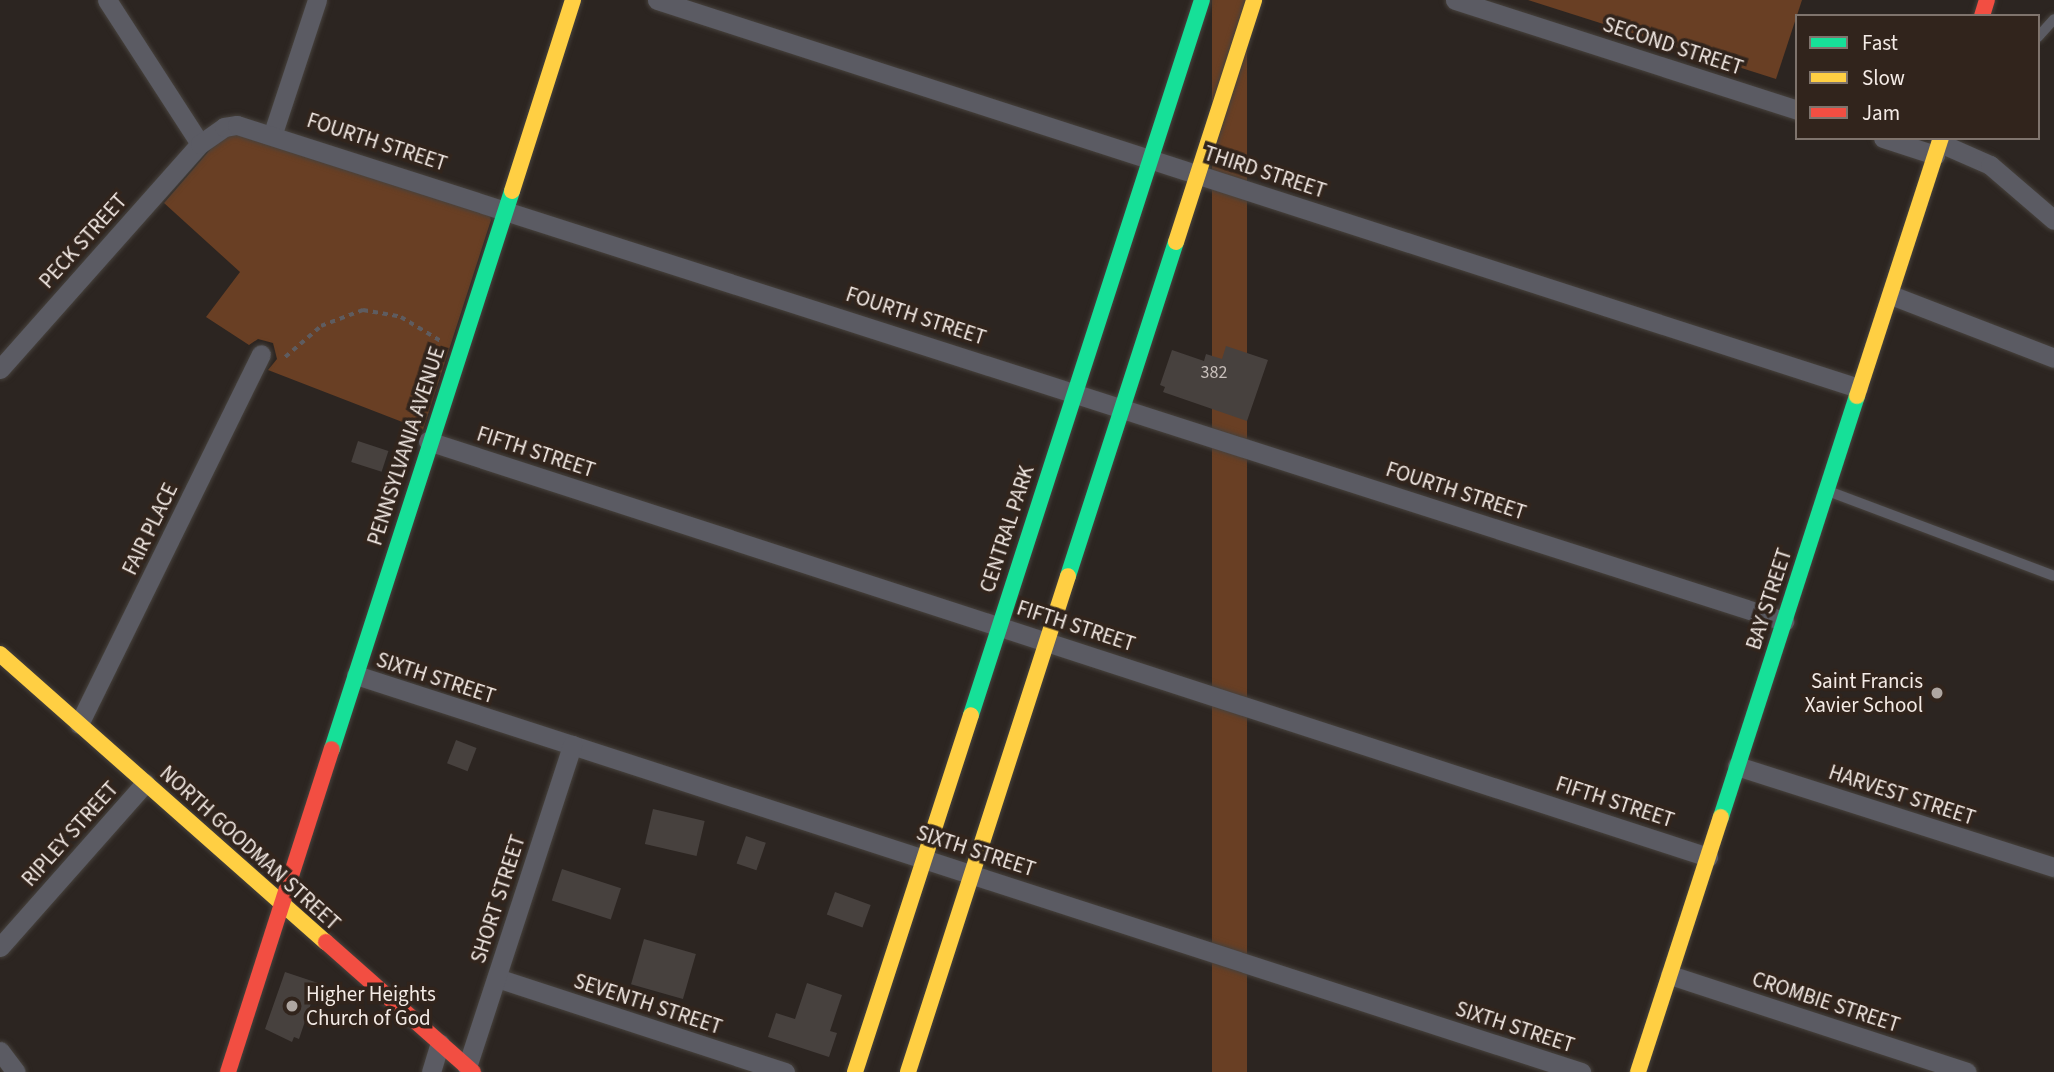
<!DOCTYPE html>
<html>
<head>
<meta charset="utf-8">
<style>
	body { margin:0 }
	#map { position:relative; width:2054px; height:1072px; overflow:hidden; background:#2c2521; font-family:"Source Sans 3",sans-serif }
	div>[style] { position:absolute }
	.green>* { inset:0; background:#693f24; transform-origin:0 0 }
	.building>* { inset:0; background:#47413e; transform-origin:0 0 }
	.path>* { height:3.5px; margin-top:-1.75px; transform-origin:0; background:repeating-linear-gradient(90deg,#5e5c60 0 5px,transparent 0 10px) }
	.roads { filter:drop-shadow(0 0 2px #47423d) drop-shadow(0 0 2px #47423d) }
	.lane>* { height:10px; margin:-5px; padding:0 5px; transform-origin:5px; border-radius:5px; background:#5b5b63 }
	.street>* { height:19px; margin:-9.5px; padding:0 9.5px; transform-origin:9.5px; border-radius:9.5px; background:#5b5b63 }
	.fast>* { height:16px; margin:-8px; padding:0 8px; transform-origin:8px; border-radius:8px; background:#16e098 }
	.slow>* { height:16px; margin:-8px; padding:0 8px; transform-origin:8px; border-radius:8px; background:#ffcf43 }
	.jam>* { height:16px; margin:-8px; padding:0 8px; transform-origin:8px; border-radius:8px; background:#f24e42 }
	.dots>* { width:19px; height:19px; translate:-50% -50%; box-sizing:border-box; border:4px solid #31241c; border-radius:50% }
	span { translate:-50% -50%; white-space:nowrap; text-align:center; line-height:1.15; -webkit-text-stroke:7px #31241c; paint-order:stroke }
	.number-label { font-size:18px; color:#c9c0bc }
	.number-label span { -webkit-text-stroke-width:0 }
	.street-label { font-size:21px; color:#f4ebe6 }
	.poi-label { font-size:21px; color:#f4ebe6 }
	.right { translate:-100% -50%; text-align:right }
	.left { translate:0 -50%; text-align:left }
	.legend { position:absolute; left:1795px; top:14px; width:245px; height:126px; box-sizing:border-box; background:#31241c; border:2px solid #7f746d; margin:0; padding:9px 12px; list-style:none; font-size:21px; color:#f4ebe6 }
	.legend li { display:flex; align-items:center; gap:14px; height:35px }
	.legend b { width:35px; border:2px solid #7f746d }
</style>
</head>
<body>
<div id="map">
	<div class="green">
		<div style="left:1212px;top:0;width:35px;height:1127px"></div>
		<div style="clip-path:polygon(1528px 0,1802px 0,1776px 79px)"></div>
		<div style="clip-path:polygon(232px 130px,489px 214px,491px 220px,423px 430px,268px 370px,277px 359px,273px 343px,258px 339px,249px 345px,206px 317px,240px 272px,164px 203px,222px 136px)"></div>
	</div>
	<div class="building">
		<div style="clip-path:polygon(1226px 346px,1268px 360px,1247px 421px,1163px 392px,1165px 387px,1160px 385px,1172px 350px,1204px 361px,1206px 354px,1222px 359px)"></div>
		<div style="left:358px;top:441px;width:32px;height:22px;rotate:18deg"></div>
		<div style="left:456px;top:740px;width:22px;height:25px;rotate:21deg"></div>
		<div style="left:653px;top:809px;width:53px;height:36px;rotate:13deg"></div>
		<div style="left:746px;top:836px;width:21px;height:29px;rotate:19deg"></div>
		<div style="left:562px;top:869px;width:62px;height:33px;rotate:18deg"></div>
		<div style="left:835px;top:892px;width:38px;height:24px;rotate:20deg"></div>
		<div style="left:644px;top:939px;width:54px;height:47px;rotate:16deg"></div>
		<div style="clip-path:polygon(285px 972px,318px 983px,299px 1039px,294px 1037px,292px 1042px,265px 1029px)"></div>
		<div style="clip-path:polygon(807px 983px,842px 995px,830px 1031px,837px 1033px,829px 1057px,768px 1037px,776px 1013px,795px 1019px)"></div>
	</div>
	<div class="path">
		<div style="left:285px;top:357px;width:48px;rotate:-40.7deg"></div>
		<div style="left:321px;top:326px;width:45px;rotate:-20.9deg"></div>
		<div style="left:363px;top:310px;width:39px;rotate:10deg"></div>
		<div style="left:401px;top:317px;width:47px;rotate:31deg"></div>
	</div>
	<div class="roads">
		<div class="lane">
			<div style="left:2038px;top:37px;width:24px;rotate:-48deg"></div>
			<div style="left:1828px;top:491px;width:241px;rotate:20.6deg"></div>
		</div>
		<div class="street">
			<div style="left:107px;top:0;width:171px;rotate:57.1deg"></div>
			<div style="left:657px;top:0;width:1262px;rotate:17.9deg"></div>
			<div style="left:1455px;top:0;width:359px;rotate:17.8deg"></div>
			<div style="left:273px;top:133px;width:140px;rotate:-71.7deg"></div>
			<div style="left:1883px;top:138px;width:55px;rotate:18.1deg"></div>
			<div style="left:1940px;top:143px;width:55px;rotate:23.7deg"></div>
			<div style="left:1990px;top:165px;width:84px;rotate:40.7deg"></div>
			<div style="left:1891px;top:295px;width:175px;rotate:21.1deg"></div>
			<div style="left:0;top:369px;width:301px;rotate:-48.4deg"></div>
			<div style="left:200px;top:144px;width:29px;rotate:-35deg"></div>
			<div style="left:224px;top:127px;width:13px;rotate:-9deg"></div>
			<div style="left:237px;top:125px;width:1625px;rotate:17.78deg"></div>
			<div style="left:428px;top:441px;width:1346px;rotate:18deg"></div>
			<div style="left:356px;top:675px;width:1288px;rotate:17.96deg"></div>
			<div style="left:79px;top:724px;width:412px;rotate:-63.8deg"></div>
			<div style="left:1737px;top:766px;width:333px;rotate:17.7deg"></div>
			<div style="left:0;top:947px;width:219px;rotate:-48.5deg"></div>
			<div style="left:1670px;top:975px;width:312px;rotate:18.1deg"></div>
			<div style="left:497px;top:978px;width:303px;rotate:18.1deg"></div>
			<div style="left:0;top:1051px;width:26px;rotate:53deg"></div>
			<div style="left:467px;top:1067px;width:339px;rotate:-71.9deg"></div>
			<div style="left:431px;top:1072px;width:30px;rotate:-73deg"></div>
		</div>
		<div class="fast">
			<div style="left:1068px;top:576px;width:351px;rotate:-72.1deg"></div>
			<div style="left:971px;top:715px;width:751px;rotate:-72.1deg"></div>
			<div style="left:332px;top:749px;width:586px;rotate:-72.12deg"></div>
			<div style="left:1721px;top:817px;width:442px;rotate:-72.1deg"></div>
		</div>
		<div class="slow">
			<div style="left:512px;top:191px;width:201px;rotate:-72.3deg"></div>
			<div style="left:1176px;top:242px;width:254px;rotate:-72.1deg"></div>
			<div style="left:1857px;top:396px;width:271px;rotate:-72deg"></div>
			<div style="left:0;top:654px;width:435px;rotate:41.5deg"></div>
			<div style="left:855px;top:1072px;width:375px;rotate:-72deg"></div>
			<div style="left:908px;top:1072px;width:521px;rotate:-72.12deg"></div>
			<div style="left:1638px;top:1072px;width:268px;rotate:-72deg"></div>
		</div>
		<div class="jam">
			<div style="left:1982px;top:16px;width:17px;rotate:-73deg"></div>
			<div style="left:326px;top:942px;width:196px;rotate:41.5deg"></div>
			<div style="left:228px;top:1072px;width:339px;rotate:-72.2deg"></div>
		</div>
	</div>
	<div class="dots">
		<div style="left:1937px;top:693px;background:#aea6a1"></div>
		<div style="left:292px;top:1006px;background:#aea6a1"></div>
	</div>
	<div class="number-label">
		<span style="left:1214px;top:373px">382</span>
	</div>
	<div class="street-label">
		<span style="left:1673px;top:46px;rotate:18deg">SECOND STREET</span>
		<span style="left:377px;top:142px;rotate:18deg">FOURTH STREET</span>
		<span style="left:1265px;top:172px;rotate:18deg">THIRD STREET</span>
		<span style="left:83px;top:241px;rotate:-48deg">PECK STREET</span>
		<span style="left:916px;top:316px;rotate:18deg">FOURTH STREET</span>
		<span style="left:406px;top:446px;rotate:-72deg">PENNSYLVANIA AVENUE</span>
		<span style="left:536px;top:452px;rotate:18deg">FIFTH STREET</span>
		<span style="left:1456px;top:491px;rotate:18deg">FOURTH STREET</span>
		<span style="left:150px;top:529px;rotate:-64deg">FAIR PLACE</span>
		<span style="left:1007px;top:529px;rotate:-72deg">CENTRAL PARK</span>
		<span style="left:1769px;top:599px;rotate:-72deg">BAY STREET</span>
		<span style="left:1076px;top:626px;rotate:18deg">FIFTH STREET</span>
		<span style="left:436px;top:678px;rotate:18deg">SIXTH STREET</span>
		<span style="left:1902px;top:795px;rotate:18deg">HARVEST STREET</span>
		<span style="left:1615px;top:802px;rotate:18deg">FIFTH STREET</span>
		<span style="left:70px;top:834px;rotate:-48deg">RIPLEY STREET</span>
		<span style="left:250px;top:848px;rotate:42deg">NORTH GOODMAN STREET</span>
		<span style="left:976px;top:851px;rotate:18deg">SIXTH STREET</span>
		<span style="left:498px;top:899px;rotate:-72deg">SHORT STREET</span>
		<span style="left:1826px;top:1002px;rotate:18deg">CROMBIE STREET</span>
		<span style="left:648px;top:1004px;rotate:18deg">SEVENTH STREET</span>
		<span style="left:1515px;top:1027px;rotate:18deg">SIXTH STREET</span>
	</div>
	<div class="poi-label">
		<span class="right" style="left:1923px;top:693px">Saint Francis<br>Xavier School</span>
		<span class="left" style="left:306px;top:1006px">Higher Heights<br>Church of God</span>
	</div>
	<ul class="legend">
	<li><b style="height:9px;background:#16e098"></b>Fast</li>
	<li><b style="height:9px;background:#ffcf43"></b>Slow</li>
	<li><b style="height:9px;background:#f24e42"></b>Jam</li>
	</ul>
</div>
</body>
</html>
